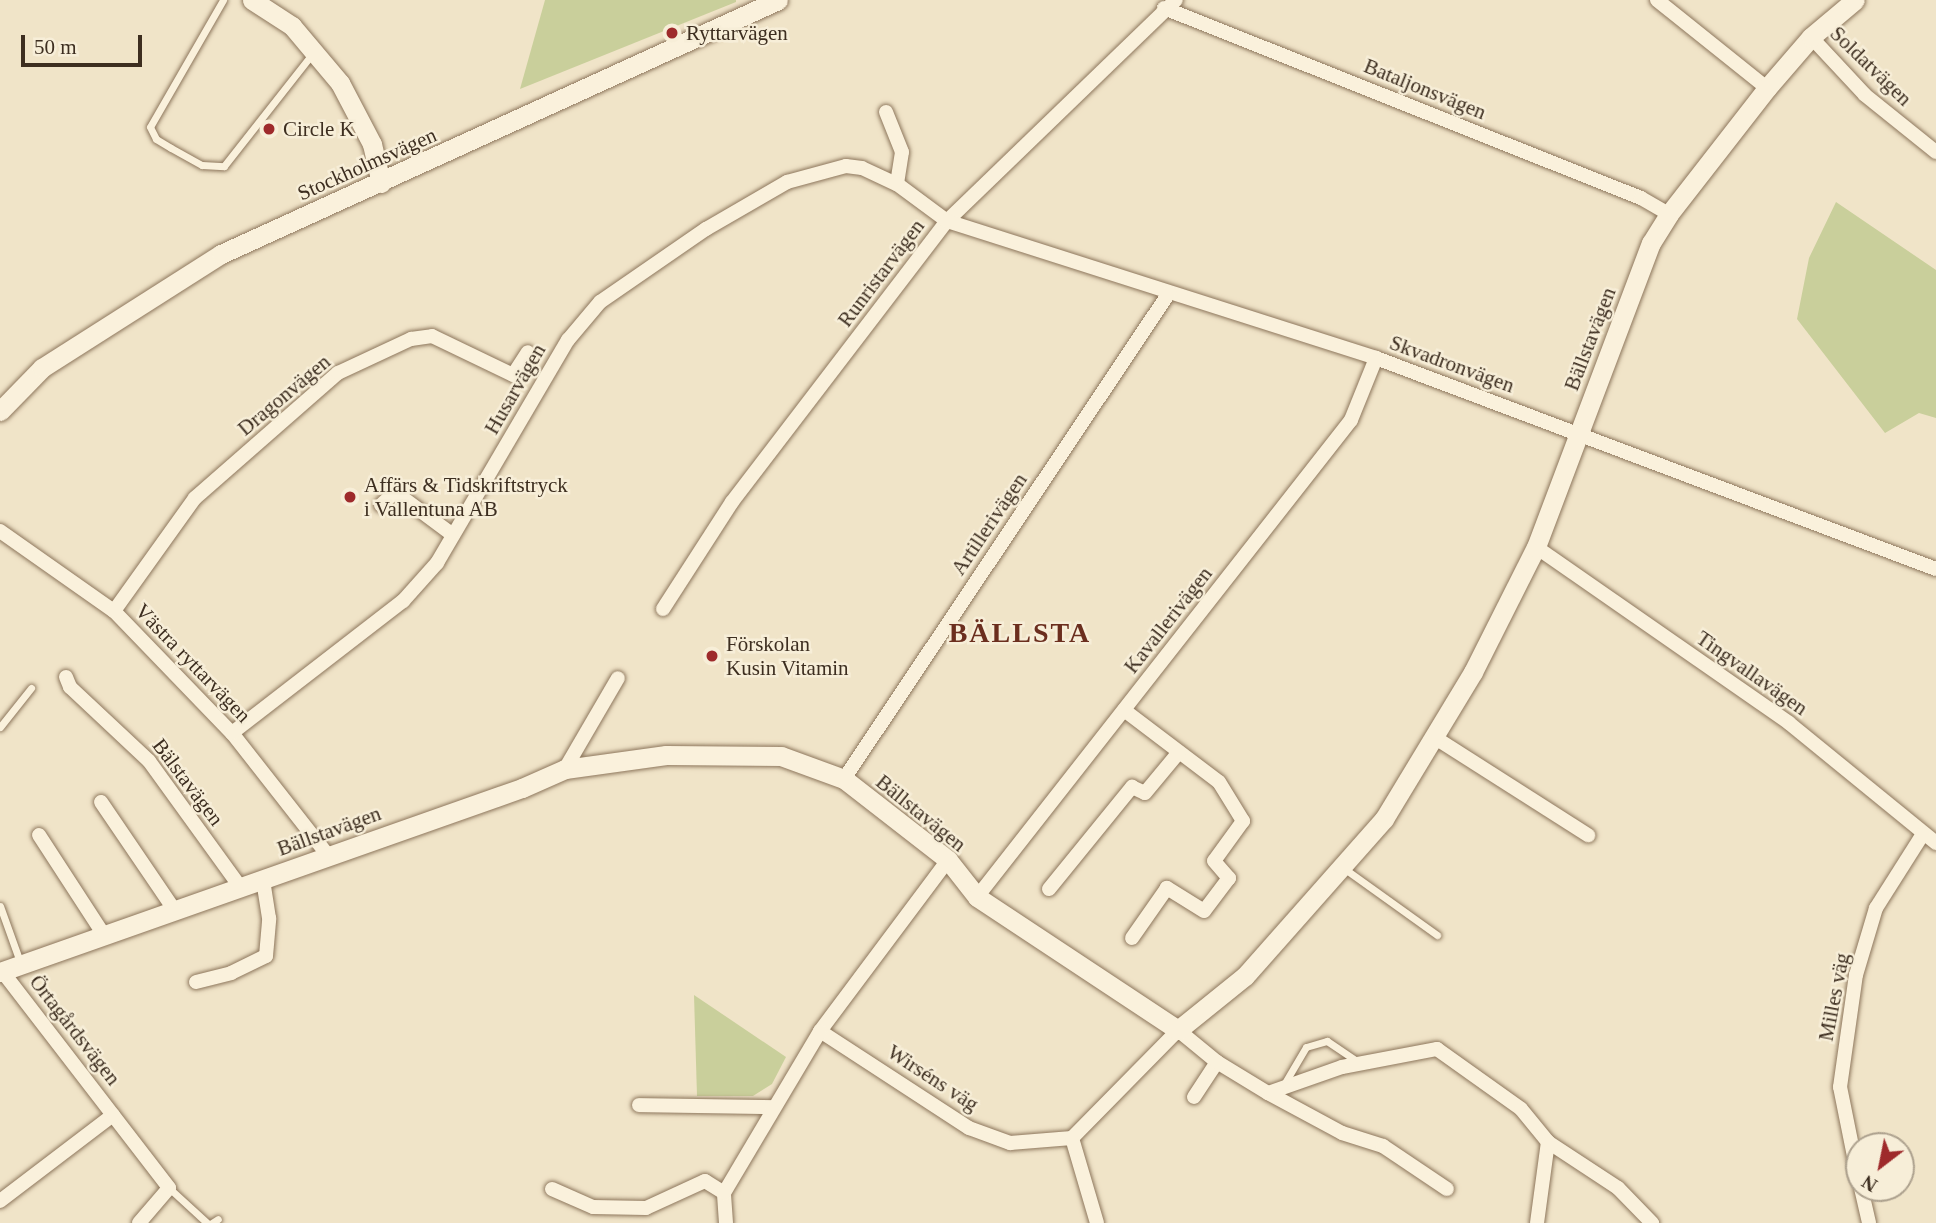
<!DOCTYPE html>
<html>
<head>
<meta charset="utf-8">
<style>
	body { margin:0 }
	#map { position:relative; width:1936px; height:1223px; overflow:hidden; background:#f0e4c8; font-family:Georgia,serif }
	div>[style] { position:absolute }
	.green>* { inset:0; background:#c9cf9b }
	.roads { filter:drop-shadow(0 0 2px #8d765c) drop-shadow(0 0 2px #8d765c) }
	.lane>* { height:7px; margin:-3.5px; padding:0 3.5px; transform-origin:3.5px; border-radius:3.5px; background:#faf1dc }
	.street>* { height:14px; margin:-7px; padding:0 7px; transform-origin:7px; border-radius:7px; background:#faf1dc }
	.secondary>* { height:19px; margin:-9.5px; padding:0 9.5px; transform-origin:9.5px; border-radius:9.5px; background:#faf1dc }
	.dots>* { width:19px; height:19px; translate:-50% -50%; box-sizing:border-box; border:4px solid #f7eed8; border-radius:50% }
	span { translate:-50% -50%; white-space:nowrap; text-align:center; line-height:1.15; -webkit-text-stroke:5px #f7eed8; paint-order:stroke }
	.poi-label { font-size:21px; color:#3d2e20 }
	.left { translate:0 -50%; text-align:left }
	.street-label { font-size:21px; color:#3d2e20 }
	.district-label { font-size:28px; color:#6b2e1e; font-weight:700; letter-spacing:2px }
	.north { position:absolute; left:1845px; top:1132px; width:70px; height:70px; box-sizing:border-box; background:#f7eed8; border:2px solid #ada18e; border-radius:50%; rotate:212deg; font-size:19px; font-weight:700; line-height:28px; text-align:center; color:#3d2e20 }
	.north::after { content:''; display:block; margin:auto; width:24px; height:32px; background:#9e2a2b; clip-path:polygon(50% 0,100% 100%,50% 72%,0 100%) }
	.scale { position:absolute; left:21px; top:35px; width:121px; height:32px; box-sizing:border-box; border:4px solid #3d2e20; border-top:0; padding-left:9px; font-size:21px; line-height:24px; white-space:nowrap; color:#3d2e20; -webkit-text-stroke:5px #f7eed8; paint-order:stroke }
</style>
</head>
<body>
<div id="map">
	<div class="green">
		<div style="clip-path:polygon(545px 0,736px 0,736px 2px,520px 89px)"></div>
		<div style="clip-path:polygon(1836px 202px,1936px 270px,1936px 418px,1919px 413px,1885px 433px,1797px 319px,1809px 258px)"></div>
		<div style="clip-path:polygon(694px 995px,786px 1057px,772px 1084px,753px 1096px,697px 1096px)"></div>
	</div>
	<div class="roads">
		<div class="lane">
			<div style="left:223px;top:0;width:146px;rotate:119.9deg"></div>
			<div style="left:150px;top:127px;width:13px;rotate:63deg"></div>
			<div style="left:156px;top:139px;width:17px;rotate:31deg"></div>
			<div style="left:171px;top:148px;width:35px;rotate:29deg"></div>
			<div style="left:202px;top:165px;width:22px;rotate:3deg"></div>
			<div style="left:224px;top:166px;width:142px;rotate:-51.8deg"></div>
			<div style="left:0;top:727px;width:50px;rotate:-51.5deg"></div>
			<div style="left:1342px;top:867px;width:117px;rotate:35.6deg"></div>
			<div style="left:0;top:906px;width:59px;rotate:70.3deg"></div>
			<div style="left:1283px;top:1086px;width:45px;rotate:-59.5deg"></div>
			<div style="left:1306px;top:1047px;width:22px;rotate:-16deg"></div>
			<div style="left:1327px;top:1041px;width:40px;rotate:34deg"></div>
			<div style="left:169px;top:1188px;width:52px;rotate:42.6deg"></div>
			<div style="left:212px;top:1223px;width:7px;rotate:-34deg"></div>
		</div>
		<div class="street">
			<div style="left:1657px;top:0;width:141px;rotate:38.7deg"></div>
			<div style="left:1164px;top:8px;width:513px;rotate:21.72deg"></div>
			<div style="left:1641px;top:198px;width:32px;rotate:30deg"></div>
			<div style="left:1811px;top:37px;width:79px;rotate:47deg"></div>
			<div style="left:1865px;top:95px;width:91px;rotate:38.8deg"></div>
			<div style="left:886px;top:112px;width:43px;rotate:68.2deg"></div>
			<div style="left:902px;top:152px;width:32px;rotate:99deg"></div>
			<div style="left:381px;top:505px;width:19px;rotate:-43deg"></div>
			<div style="left:395px;top:492px;width:72px;rotate:36.6deg"></div>
			<div style="left:0;top:531px;width:139px;rotate:35.1deg"></div>
			<div style="left:114px;top:611px;width:170px;rotate:46deg"></div>
			<div style="left:232px;top:733px;width:154px;rotate:51.9deg"></div>
			<div style="left:1536px;top:547px;width:308px;rotate:34.8deg"></div>
			<div style="left:1789px;top:723px;width:190px;rotate:39.2deg"></div>
			<div style="left:663px;top:609px;width:127px;rotate:-57.2deg"></div>
			<div style="left:732px;top:502px;width:354px;rotate:-52.6deg"></div>
			<div style="left:947px;top:221px;width:318px;rotate:-44deg"></div>
			<div style="left:114px;top:611px;width:139px;rotate:-54.4deg"></div>
			<div style="left:195px;top:498px;width:190px;rotate:-41.2deg"></div>
			<div style="left:338px;top:373px;width:81px;rotate:-25deg"></div>
			<div style="left:411px;top:339px;width:21px;rotate:-8deg"></div>
			<div style="left:432px;top:336px;width:90px;rotate:25.7deg"></div>
			<div style="left:513px;top:375px;width:27px;rotate:-57deg"></div>
			<div style="left:66px;top:677px;width:11px;rotate:68deg"></div>
			<div style="left:70px;top:687px;width:108px;rotate:43.1deg"></div>
			<div style="left:149px;top:761px;width:157px;rotate:54.1deg"></div>
			<div style="left:1124px;top:710px;width:119px;rotate:37.2deg"></div>
			<div style="left:1219px;top:782px;width:46px;rotate:58.4deg"></div>
			<div style="left:1243px;top:821px;width:49px;rotate:125.9deg"></div>
			<div style="left:1214px;top:861px;width:23px;rotate:49deg"></div>
			<div style="left:1229px;top:878px;width:41px;rotate:127.1deg"></div>
			<div style="left:1204px;top:911px;width:44px;rotate:-148.1deg"></div>
			<div style="left:1167px;top:888px;width:61px;rotate:125deg"></div>
			<div style="left:232px;top:733px;width:216px;rotate:-37.7deg"></div>
			<div style="left:403px;top:601px;width:51px;rotate:-48.2deg"></div>
			<div style="left:437px;top:563px;width:259px;rotate:-59.6deg"></div>
			<div style="left:568px;top:340px;width:50px;rotate:-49.9deg"></div>
			<div style="left:600px;top:302px;width:129px;rotate:-34.6deg"></div>
			<div style="left:706px;top:229px;width:94px;rotate:-30.1deg"></div>
			<div style="left:787px;top:182px;width:61px;rotate:-15.2deg"></div>
			<div style="left:846px;top:166px;width:16px;rotate:7deg"></div>
			<div style="left:862px;top:168px;width:38px;rotate:25deg"></div>
			<div style="left:897px;top:184px;width:62px;rotate:36.5deg"></div>
			<div style="left:947px;top:221px;width:450px;rotate:17.7deg"></div>
			<div style="left:1376px;top:358px;width:598px;rotate:20.65deg"></div>
			<div style="left:1434px;top:737px;width:183px;rotate:32.5deg"></div>
			<div style="left:565px;top:769px;width:105px;rotate:-59.8deg"></div>
			<div style="left:844px;top:779px;width:585px;rotate:-56.23deg"></div>
			<div style="left:101px;top:802px;width:132px;rotate:55.8deg"></div>
			<div style="left:39px;top:835px;width:119px;rotate:57deg"></div>
			<div style="left:948px;top:860px;width:214px;rotate:126.8deg"></div>
			<div style="left:820px;top:1031px;width:178px;rotate:33.1deg"></div>
			<div style="left:969px;top:1128px;width:44px;rotate:20.1deg"></div>
			<div style="left:1010px;top:1143px;width:62px;rotate:-4.6deg"></div>
			<div style="left:1049px;top:889px;width:132px;rotate:-50.9deg"></div>
			<div style="left:1132px;top:787px;width:14px;rotate:25deg"></div>
			<div style="left:1145px;top:793px;width:53px;rotate:-50.3deg"></div>
			<div style="left:977px;top:897px;width:606px;rotate:-51.9deg"></div>
			<div style="left:1351px;top:420px;width:67px;rotate:-68deg"></div>
			<div style="left:2px;top:971px;width:274px;rotate:52.4deg"></div>
			<div style="left:169px;top:1188px;width:46px;rotate:130.6deg"></div>
			<div style="left:196px;top:982px;width:36px;rotate:-14deg"></div>
			<div style="left:231px;top:973px;width:39px;rotate:-26deg"></div>
			<div style="left:266px;top:956px;width:38px;rotate:-85deg"></div>
			<div style="left:269px;top:918px;width:38px;rotate:-99deg"></div>
			<div style="left:1268px;top:1093px;width:84px;rotate:28.4deg"></div>
			<div style="left:1342px;top:1133px;width:43px;rotate:17.6deg"></div>
			<div style="left:1383px;top:1146px;width:77px;rotate:33.9deg"></div>
			<div style="left:1194px;top:1097px;width:42px;rotate:-56.7deg"></div>
			<div style="left:639px;top:1105px;width:133px;rotate:0.9deg"></div>
			<div style="left:1859px;top:1181px;width:96px;rotate:-101.4deg"></div>
			<div style="left:1840px;top:1087px;width:113px;rotate:-81.9deg"></div>
			<div style="left:1856px;top:975px;width:70px;rotate:-73.4deg"></div>
			<div style="left:1876px;top:908px;width:88px;rotate:-57.6deg"></div>
			<div style="left:1861px;top:1188px;width:36px;rotate:77deg"></div>
			<div style="left:552px;top:1189px;width:45px;rotate:23.7deg"></div>
			<div style="left:593px;top:1207px;width:53px;rotate:1.1deg"></div>
			<div style="left:646px;top:1208px;width:65px;rotate:-24.6deg"></div>
			<div style="left:705px;top:1181px;width:22px;rotate:32deg"></div>
			<div style="left:0;top:1201px;width:142px;rotate:-37.3deg"></div>
			<div style="left:726px;top:1223px;width:30px;rotate:-94deg"></div>
			<div style="left:724px;top:1193px;width:188px;rotate:-59.3deg"></div>
			<div style="left:1097px;top:1223px;width:89px;rotate:-106.4deg"></div>
			<div style="left:1072px;top:1138px;width:151px;rotate:-45.5deg"></div>
			<div style="left:1178px;top:1030px;width:50px;rotate:39.4deg"></div>
			<div style="left:1217px;top:1062px;width:60px;rotate:31.3deg"></div>
			<div style="left:1268px;top:1093px;width:78px;rotate:-19.4deg"></div>
			<div style="left:1342px;top:1067px;width:97px;rotate:-10.7deg"></div>
			<div style="left:1437px;top:1049px;width:103px;rotate:35.5deg"></div>
			<div style="left:1521px;top:1109px;width:43px;rotate:50.7deg"></div>
			<div style="left:1548px;top:1142px;width:84px;rotate:33.3deg"></div>
			<div style="left:1618px;top:1188px;width:49px;rotate:45.8deg"></div>
			<div style="left:1537px;top:1223px;width:82px;rotate:-82.3deg"></div>
		</div>
		<div class="secondary">
			<div style="left:252px;top:0;width:48px;rotate:33deg"></div>
			<div style="left:292px;top:26px;width:75px;rotate:49.9deg"></div>
			<div style="left:340px;top:83px;width:69px;rotate:62.3deg"></div>
			<div style="left:372px;top:144px;width:40px;rotate:77deg"></div>
			<div style="left:0;top:411px;width:60px;rotate:-45.7deg"></div>
			<div style="left:42px;top:368px;width:212px;rotate:-32.5deg"></div>
			<div style="left:221px;top:254px;width:612px;rotate:-24.51deg"></div>
			<div style="left:0;top:972px;width:553px;rotate:-19.42deg"></div>
			<div style="left:522px;top:788px;width:47px;rotate:-23.8deg"></div>
			<div style="left:565px;top:769px;width:102px;rotate:-7.9deg"></div>
			<div style="left:666px;top:755px;width:115px;rotate:0.5deg"></div>
			<div style="left:781px;top:756px;width:67px;rotate:20.1deg"></div>
			<div style="left:844px;top:779px;width:132px;rotate:37.9deg"></div>
			<div style="left:948px;top:860px;width:47px;rotate:51.9deg"></div>
			<div style="left:977px;top:897px;width:241px;rotate:33.5deg"></div>
			<div style="left:1178px;top:1030px;width:86px;rotate:-38.9deg"></div>
			<div style="left:1245px;top:976px;width:210px;rotate:-48.5deg"></div>
			<div style="left:1384px;top:819px;width:172px;rotate:-58.8deg"></div>
			<div style="left:1473px;top:672px;width:140px;rotate:-63.3deg"></div>
			<div style="left:1536px;top:547px;width:325px;rotate:-69.3deg"></div>
			<div style="left:1651px;top:243px;width:34px;rotate:-58deg"></div>
			<div style="left:1669px;top:214px;width:160px;rotate:-52.1deg"></div>
			<div style="left:1767px;top:88px;width:67px;rotate:-49.2deg"></div>
			<div style="left:1811px;top:37px;width:57px;rotate:-40.1deg"></div>
		</div>
	</div>
	<div class="dots">
		<div style="left:672px;top:33px;background:#9e2a2b"></div>
		<div style="left:269px;top:129px;background:#9e2a2b"></div>
		<div style="left:350px;top:497px;background:#9e2a2b"></div>
		<div style="left:712px;top:656px;background:#9e2a2b"></div>
	</div>
	<div class="poi-label">
		<span class="left" style="left:686px;top:33px">Ryttarvägen</span>
		<span class="left" style="left:283px;top:129px">Circle K</span>
		<span class="left" style="left:364px;top:497px">Affärs &amp; Tidskriftstryck<br>i Vallentuna AB</span>
		<span class="left" style="left:726px;top:656px">Förskolan<br>Kusin Vitamin</span>
	</div>
	<div class="street-label">
		<span style="left:1871px;top:66px;rotate:44deg">Soldatvägen</span>
		<span style="left:1425px;top:89px;rotate:22deg">Bataljonsvägen</span>
		<span style="left:367px;top:164px;rotate:-24deg">Stockholmsvägen</span>
		<span style="left:881px;top:273px;rotate:-53deg">Runristarvägen</span>
		<span style="left:1590px;top:339px;rotate:-69deg">Bällstavägen</span>
		<span style="left:1452px;top:364px;rotate:20deg">Skvadronvägen</span>
		<span style="left:515px;top:389px;rotate:-60deg">Husarvägen</span>
		<span style="left:284px;top:395px;rotate:-40deg">Dragonvägen</span>
		<span style="left:989px;top:524px;rotate:-56deg">Artillerivägen</span>
		<span style="left:1168px;top:620px;rotate:-52deg">Kavallerivägen</span>
		<span style="left:193px;top:663px;rotate:46deg">Västra ryttarvägen</span>
		<span style="left:1752px;top:673px;rotate:35deg">Tingvallavägen</span>
		<span style="left:188px;top:782px;rotate:53deg">Bälstavägen</span>
		<span style="left:921px;top:813px;rotate:39deg">Bällstavägen</span>
		<span style="left:329px;top:831px;rotate:-20deg">Bällstavägen</span>
		<span style="left:1834px;top:997px;rotate:-79deg">Milles väg</span>
		<span style="left:75px;top:1030px;rotate:52deg">Örtagårdsvägen</span>
		<span style="left:933px;top:1078px;rotate:33deg">Wirséns väg</span>
	</div>
	<div class="district-label">
		<span style="left:1020px;top:633px">BÄLLSTA</span>
	</div>
	<div class="north">N</div>
	<div class="scale">50 m</div>
</div>
</body>
</html>
